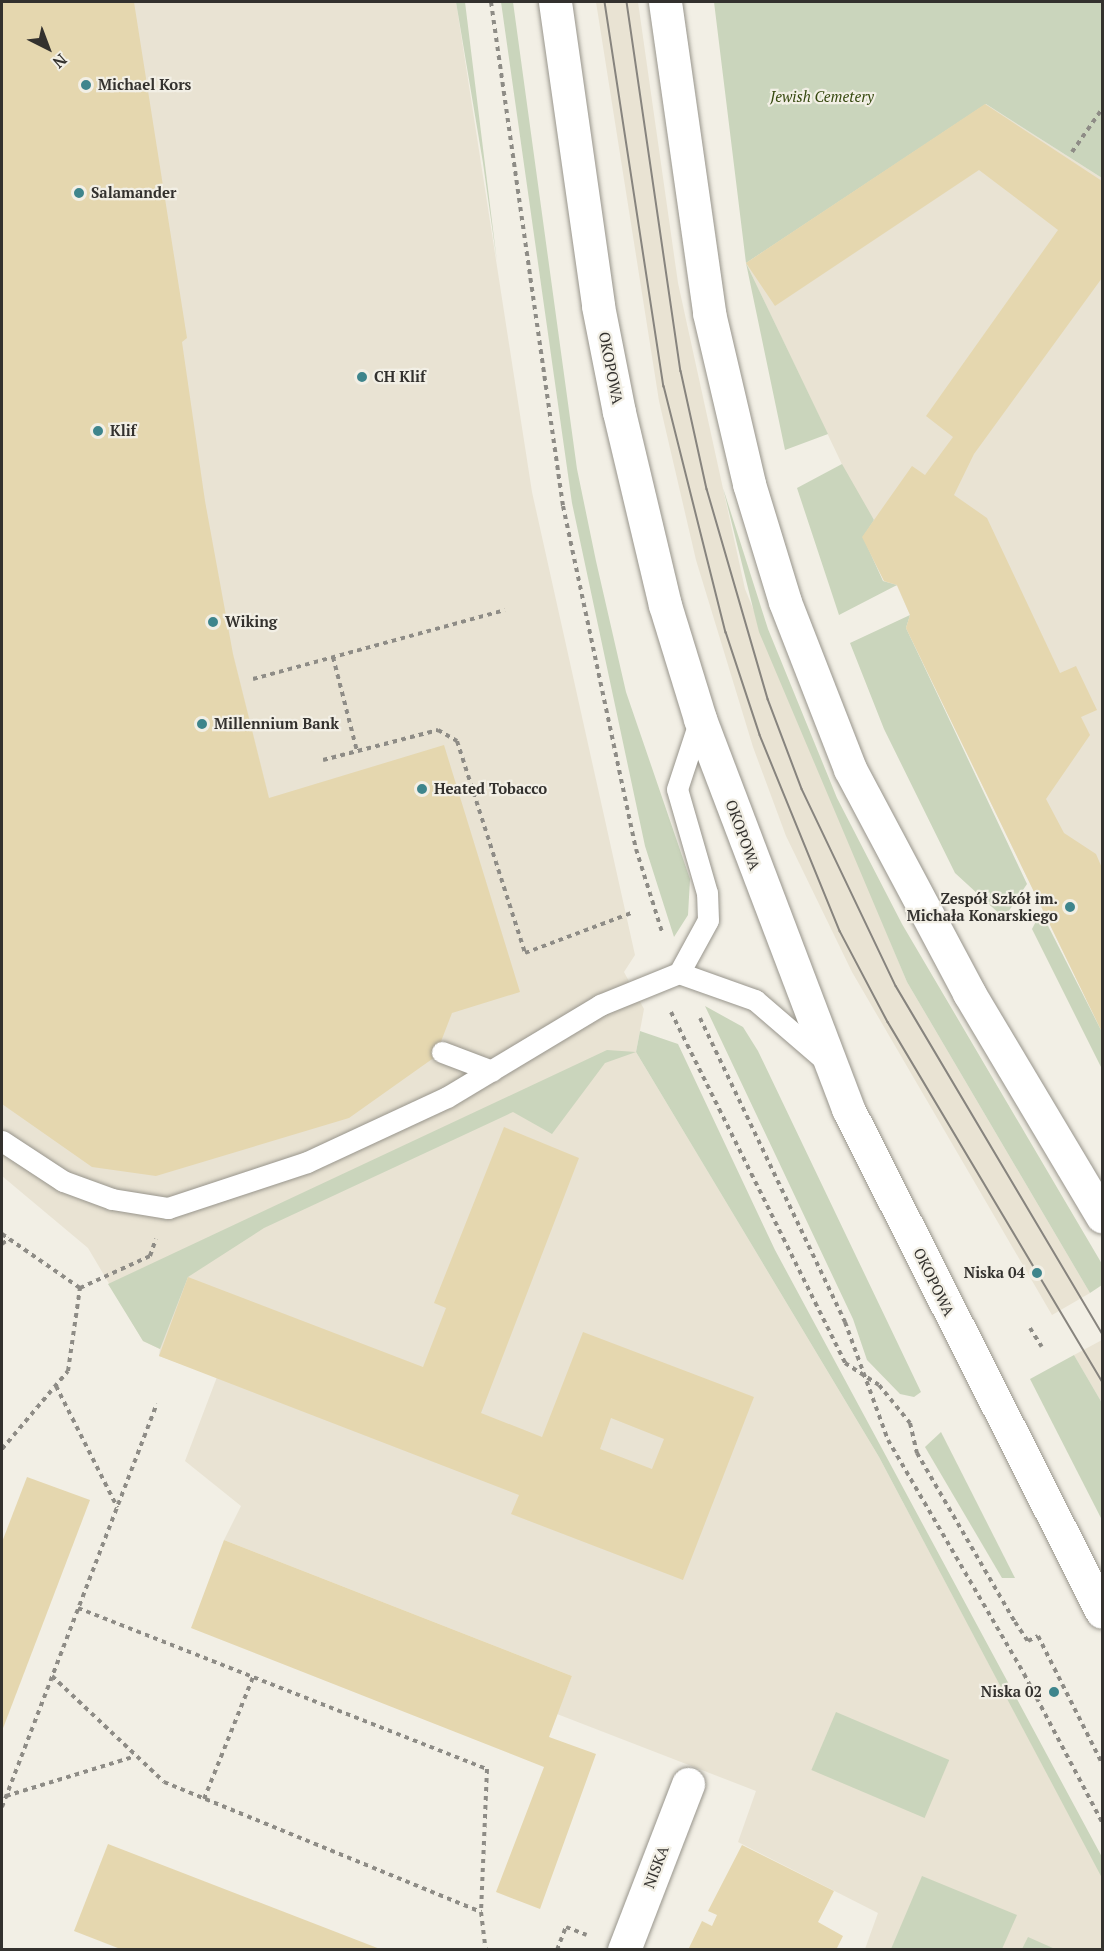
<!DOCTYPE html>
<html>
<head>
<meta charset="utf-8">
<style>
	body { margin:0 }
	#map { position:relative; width:1104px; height:1951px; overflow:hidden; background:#f2efe5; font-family:"PT Serif",serif }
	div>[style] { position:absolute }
	.built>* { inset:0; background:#e9e3d3 }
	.green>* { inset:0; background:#cad5bc; transform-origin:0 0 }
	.building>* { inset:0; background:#e5d7af }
	.path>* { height:4px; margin-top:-2px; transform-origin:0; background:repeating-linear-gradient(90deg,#8e8c86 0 4.5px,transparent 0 9px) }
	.roads { filter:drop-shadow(0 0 2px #98958c) drop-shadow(0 0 2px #98958c) }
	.lane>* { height:21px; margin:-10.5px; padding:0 10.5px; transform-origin:10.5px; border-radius:10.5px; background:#fff }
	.street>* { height:33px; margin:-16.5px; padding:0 16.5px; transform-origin:16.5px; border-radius:16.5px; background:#fff }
	.secondary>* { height:33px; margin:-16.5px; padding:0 16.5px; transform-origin:16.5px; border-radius:16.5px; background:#fff }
	.tram>* { height:1.5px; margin:-0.75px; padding:0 0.75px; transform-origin:0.75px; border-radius:0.75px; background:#87847e }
	.dots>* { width:16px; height:16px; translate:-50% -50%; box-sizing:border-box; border:3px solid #f2efe5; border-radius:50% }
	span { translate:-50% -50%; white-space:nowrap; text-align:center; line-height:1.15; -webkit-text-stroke:4.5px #f2efe5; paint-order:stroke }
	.poi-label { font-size:15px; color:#33312e; font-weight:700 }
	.left { translate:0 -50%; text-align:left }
	.right { translate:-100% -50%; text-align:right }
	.park-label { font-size:15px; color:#36490f; font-style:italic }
	.street-label { font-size:15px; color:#33312e }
	.frame { position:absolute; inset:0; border:3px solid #33312e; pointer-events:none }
	.north { position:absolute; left:18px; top:18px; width:60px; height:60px; -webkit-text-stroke:4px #f2efe5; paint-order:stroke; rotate:138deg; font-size:16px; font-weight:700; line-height:24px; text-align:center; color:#33312e }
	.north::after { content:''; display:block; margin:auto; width:21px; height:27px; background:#33312e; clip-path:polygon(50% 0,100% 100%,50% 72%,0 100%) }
</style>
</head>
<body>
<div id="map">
	<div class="built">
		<div style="clip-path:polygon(2px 2px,456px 2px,532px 492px,635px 955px,624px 972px,644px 1009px,636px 1052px,879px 1457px,1102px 1877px,1102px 1949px,865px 1949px,878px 1913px,738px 1842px,756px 1791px,557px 1714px,572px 1676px,224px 1540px,241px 1506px,185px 1461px,217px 1377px,159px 1356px,160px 1349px,143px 1341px,88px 1248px,2px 1176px)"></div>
		<div style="clip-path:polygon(596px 2px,638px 2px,678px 283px,745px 589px,907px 982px,1090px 1293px,1052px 1315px,852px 972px,786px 836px,753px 747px,696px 560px,659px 401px)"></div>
		<div style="clip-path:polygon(986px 104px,1102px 178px,1102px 1032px,906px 628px,910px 615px,897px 586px,884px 581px,862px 537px,874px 520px,859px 500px,746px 263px)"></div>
		<div style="clip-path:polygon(1102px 1340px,1102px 1403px,1074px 1355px)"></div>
	</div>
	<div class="green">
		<div style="clip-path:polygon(456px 2px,465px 2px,497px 262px,483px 163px)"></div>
		<div style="clip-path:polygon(501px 2px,513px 2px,577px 469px,596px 561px,626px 692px,690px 879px,688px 915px,674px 937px,645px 846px,572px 503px)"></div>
		<div style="clip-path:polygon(714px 2px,1102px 2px,1102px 178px,986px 104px,746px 263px,828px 434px,785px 450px,746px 263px)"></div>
		<div style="clip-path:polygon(842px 464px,874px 520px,863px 537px,883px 581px,897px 585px,839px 615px,797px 488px)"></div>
		<div style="clip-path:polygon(723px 488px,768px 629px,837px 798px,902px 924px,1102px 1264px,1102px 1285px,1090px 1293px,907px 982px,759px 632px)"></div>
		<div style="clip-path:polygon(910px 615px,906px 628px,1027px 884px,1004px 918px,955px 873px,884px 729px,850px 643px)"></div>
		<div style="clip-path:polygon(1041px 912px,1102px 1032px,1102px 1069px,1032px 929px)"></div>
		<div style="clip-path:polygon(705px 1006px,743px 1027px,758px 1051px,921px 1392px,914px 1397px,900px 1394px,867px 1360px,853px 1319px)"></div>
		<div style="clip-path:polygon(640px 1031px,678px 1044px,775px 1250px,1102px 1857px,1102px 1878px,879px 1457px,636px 1052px,605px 1063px,552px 1134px,513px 1112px,264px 1228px,188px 1277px,160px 1349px,143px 1341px,108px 1284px,607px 1050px,636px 1052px)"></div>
		<div style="clip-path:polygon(1074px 1355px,1102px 1403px,1102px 1520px,1030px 1379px)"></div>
		<div style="clip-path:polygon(941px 1432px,1015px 1578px,1002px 1578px,925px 1447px)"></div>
		<div style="left:836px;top:1712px;width:123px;height:63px;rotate:23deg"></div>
		<div style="clip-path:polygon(922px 1876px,1017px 1915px,1002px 1949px,891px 1949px)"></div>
		<div style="clip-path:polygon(1028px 1937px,1055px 1949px,1022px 1949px)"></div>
	</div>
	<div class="building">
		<div style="clip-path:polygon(2px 2px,134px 2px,187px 338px,182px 342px,205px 501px,233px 654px,269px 798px,444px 745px,520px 992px,452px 1013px,435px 1057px,349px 1118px,156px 1176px,92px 1167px,2px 1104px)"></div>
		<div style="clip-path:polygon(985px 104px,1102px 181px,1102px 278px,974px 454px,954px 495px,987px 518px,1060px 673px,1076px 666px,1097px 710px,1081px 717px,1090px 735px,1046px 799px,1064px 833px,1096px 854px,1102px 868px,1102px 1032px,906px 628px,910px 615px,897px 585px,884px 581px,862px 537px,912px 466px,925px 475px,953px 437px,926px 416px,1058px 230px,979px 170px,775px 306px,746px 263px)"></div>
		<div style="clip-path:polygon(evenodd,504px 1127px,579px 1158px,481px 1413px,542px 1437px,583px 1332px,754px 1397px,683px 1580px,511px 1514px,519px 1495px,159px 1356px,188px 1277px,423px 1367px,446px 1308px,434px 1303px,504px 1127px,611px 1418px,664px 1439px,652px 1469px,600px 1449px,611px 1418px)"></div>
		<div style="clip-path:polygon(27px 1477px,90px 1500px,2px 1731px,2px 1542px)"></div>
		<div style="clip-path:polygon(224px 1540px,572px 1676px,549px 1737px,596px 1754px,540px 1909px,496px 1892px,544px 1767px,191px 1628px)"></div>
		<div style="clip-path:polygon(108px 1844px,380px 1949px,380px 1950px,123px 1950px,74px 1931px)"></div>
		<div style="clip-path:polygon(742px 1845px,834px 1891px,818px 1922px,843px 1936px,836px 1950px,688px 1950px,702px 1921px,712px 1926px,717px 1915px,708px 1911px)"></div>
	</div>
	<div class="path">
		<div style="left:491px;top:2px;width:509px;rotate:81.87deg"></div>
		<div style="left:563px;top:506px;width:351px;rotate:78deg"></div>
		<div style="left:636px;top:849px;width:87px;rotate:72.6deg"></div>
		<div style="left:1072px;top:152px;width:52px;rotate:-55.1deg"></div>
		<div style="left:333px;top:657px;width:97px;rotate:75.7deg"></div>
		<div style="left:253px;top:679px;width:261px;rotate:-15.3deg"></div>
		<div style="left:323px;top:760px;width:119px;rotate:-14.6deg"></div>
		<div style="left:438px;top:730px;width:22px;rotate:30deg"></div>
		<div style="left:457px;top:741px;width:223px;rotate:72.2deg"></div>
		<div style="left:525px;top:953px;width:116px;rotate:-20.6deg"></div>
		<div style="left:671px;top:1012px;width:392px;rotate:63.6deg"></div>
		<div style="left:845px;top:1363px;width:40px;rotate:32.9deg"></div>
		<div style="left:879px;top:1385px;width:49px;rotate:50.8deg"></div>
		<div style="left:910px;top:1423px;width:31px;rotate:77deg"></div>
		<div style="left:917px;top:1453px;width:195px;rotate:59.9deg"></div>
		<div style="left:1015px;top:1622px;width:23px;rotate:56deg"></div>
		<div style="left:1028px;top:1641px;width:11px;rotate:-27deg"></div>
		<div style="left:1038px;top:1636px;width:142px;rotate:63.3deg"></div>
		<div style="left:700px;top:1018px;width:337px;rotate:64.5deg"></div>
		<div style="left:845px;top:1322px;width:126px;rotate:70deg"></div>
		<div style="left:888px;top:1440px;width:271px;rotate:59.8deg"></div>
		<div style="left:1024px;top:1674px;width:167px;rotate:62.2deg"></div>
		<div style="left:2px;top:1234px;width:95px;rotate:34.7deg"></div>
		<div style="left:80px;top:1288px;width:77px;rotate:-24.6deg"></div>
		<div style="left:150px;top:1256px;width:18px;rotate:-71deg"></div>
		<div style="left:2px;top:1244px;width:9px;rotate:-36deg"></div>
		<div style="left:1030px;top:1328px;width:22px;rotate:58deg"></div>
		<div style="left:56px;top:1386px;width:136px;rotate:63.2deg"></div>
		<div style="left:2px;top:1449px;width:102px;rotate:-49.8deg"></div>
		<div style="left:68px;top:1371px;width:84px;rotate:-81.8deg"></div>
		<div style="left:78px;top:1608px;width:440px;rotate:21.5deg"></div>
		<div style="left:487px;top:1769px;width:143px;rotate:92.4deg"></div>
		<div style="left:481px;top:1912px;width:38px;rotate:83deg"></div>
		<div style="left:52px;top:1676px;width:154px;rotate:43.4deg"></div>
		<div style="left:164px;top:1782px;width:343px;rotate:22.3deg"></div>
		<div style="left:6px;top:1796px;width:133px;rotate:-17.1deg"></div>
		<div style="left:204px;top:1799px;width:131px;rotate:-68.1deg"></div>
		<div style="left:2px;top:1807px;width:432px;rotate:-69deg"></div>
		<div style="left:557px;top:1950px;width:25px;rotate:-69deg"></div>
		<div style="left:566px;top:1927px;width:22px;rotate:21deg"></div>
	</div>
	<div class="roads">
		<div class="lane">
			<div style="left:679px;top:973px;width:81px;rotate:19.6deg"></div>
			<div style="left:755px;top:1000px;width:95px;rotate:40.7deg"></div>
			<div style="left:442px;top:1052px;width:53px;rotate:20.8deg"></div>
			<div style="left:2px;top:1141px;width:73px;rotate:33.3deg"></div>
			<div style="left:63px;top:1181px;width:52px;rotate:20.2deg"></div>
			<div style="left:112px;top:1199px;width:57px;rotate:9.1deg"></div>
			<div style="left:168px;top:1208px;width:146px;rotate:-18.3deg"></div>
			<div style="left:307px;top:1162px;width:154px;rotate:-24.9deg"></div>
			<div style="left:447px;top:1097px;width:179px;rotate:-31deg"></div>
			<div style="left:600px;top:1005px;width:85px;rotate:-22.1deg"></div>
			<div style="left:679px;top:973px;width:60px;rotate:-61.3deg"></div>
			<div style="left:708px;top:920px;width:27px;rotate:-92deg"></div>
			<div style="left:707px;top:893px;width:108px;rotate:-106.1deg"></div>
			<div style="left:677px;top:789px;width:74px;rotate:-71.8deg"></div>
		</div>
		<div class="street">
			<div style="left:624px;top:1950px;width:178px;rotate:-68.9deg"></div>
		</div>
		<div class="secondary">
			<div style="left:555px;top:2px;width:307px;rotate:81.9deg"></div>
			<div style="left:598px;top:306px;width:108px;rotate:78.8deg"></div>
			<div style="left:619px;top:412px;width:198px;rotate:76.6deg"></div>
			<div style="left:665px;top:605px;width:119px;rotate:72.9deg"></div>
			<div style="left:700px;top:719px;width:417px;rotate:69.2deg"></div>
			<div style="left:848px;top:1109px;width:563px;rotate:63.21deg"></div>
			<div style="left:665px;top:2px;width:314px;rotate:81.9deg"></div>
			<div style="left:709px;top:313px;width:176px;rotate:76.8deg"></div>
			<div style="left:749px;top:484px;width:123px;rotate:73deg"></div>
			<div style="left:785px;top:602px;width:179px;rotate:68.7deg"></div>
			<div style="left:850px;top:769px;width:254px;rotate:62deg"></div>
			<div style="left:969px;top:993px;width:260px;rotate:59.2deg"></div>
		</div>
	</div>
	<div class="tram">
		<div style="left:605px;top:2px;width:389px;rotate:81.3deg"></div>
		<div style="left:664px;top:386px;width:254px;rotate:75.9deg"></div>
		<div style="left:726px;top:632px;width:108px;rotate:71.7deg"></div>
		<div style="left:760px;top:735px;width:212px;rotate:67.8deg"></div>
		<div style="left:840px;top:931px;width:103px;rotate:62.2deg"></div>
		<div style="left:888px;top:1022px;width:418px;rotate:59.2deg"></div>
		<div style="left:627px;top:2px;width:373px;rotate:81.7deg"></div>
		<div style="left:681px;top:371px;width:121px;rotate:77.6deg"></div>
		<div style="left:707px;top:489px;width:219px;rotate:73.8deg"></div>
		<div style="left:768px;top:699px;width:96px;rotate:69.3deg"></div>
		<div style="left:802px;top:789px;width:218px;rotate:64.5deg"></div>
		<div style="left:896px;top:986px;width:404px;rotate:59.3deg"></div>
	</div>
	<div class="dots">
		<div style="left:86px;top:85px;background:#3e858c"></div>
		<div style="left:79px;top:193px;background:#3e858c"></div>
		<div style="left:362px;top:377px;background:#3e858c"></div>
		<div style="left:98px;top:431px;background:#3e858c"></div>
		<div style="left:213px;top:622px;background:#3e858c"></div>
		<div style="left:202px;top:724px;background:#3e858c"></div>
		<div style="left:422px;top:789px;background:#3e858c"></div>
		<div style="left:1070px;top:907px;background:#3e858c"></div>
		<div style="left:1037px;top:1273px;background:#3e858c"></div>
		<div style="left:1054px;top:1692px;background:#3e858c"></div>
	</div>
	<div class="poi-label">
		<span class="left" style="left:98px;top:85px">Michael Kors</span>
		<span class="left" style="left:91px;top:193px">Salamander</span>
		<span class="left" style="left:374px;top:377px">CH Klif</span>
		<span class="left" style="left:110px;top:431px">Klif</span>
		<span class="left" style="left:225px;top:622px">Wiking</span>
		<span class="left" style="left:214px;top:724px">Millennium Bank</span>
		<span class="left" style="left:434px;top:789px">Heated Tobacco</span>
		<span class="right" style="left:1058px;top:907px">Zespół Szkół im.<br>Michała Konarskiego</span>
		<span class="right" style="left:1025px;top:1273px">Niska 04</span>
		<span class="right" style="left:1042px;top:1692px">Niska 02</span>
	</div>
	<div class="park-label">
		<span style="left:822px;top:97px">Jewish Cemetery</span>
	</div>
	<div class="street-label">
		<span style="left:611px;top:368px;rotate:79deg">OKOPOWA</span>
		<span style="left:743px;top:835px;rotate:70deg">OKOPOWA</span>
		<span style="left:934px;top:1282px;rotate:64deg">OKOPOWA</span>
		<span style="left:656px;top:1867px;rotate:-69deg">NISKA</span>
	</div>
	<div class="frame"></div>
	<div class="north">N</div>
</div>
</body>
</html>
